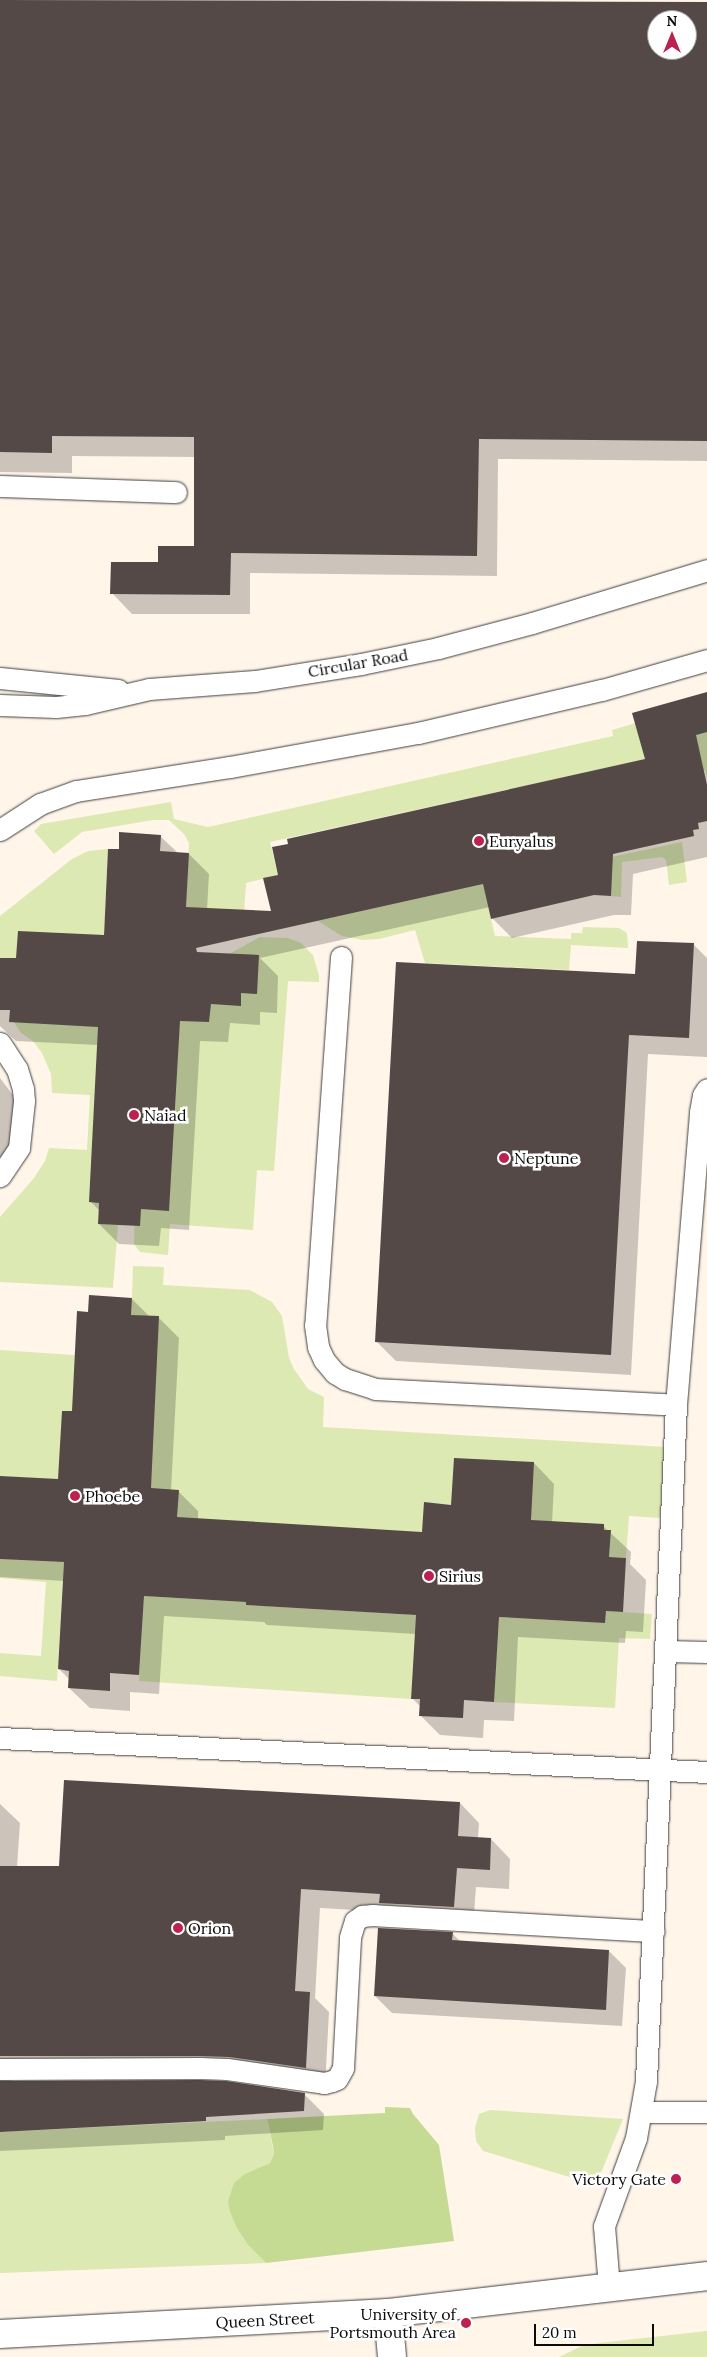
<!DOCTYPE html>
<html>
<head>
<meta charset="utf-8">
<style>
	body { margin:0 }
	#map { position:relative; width:707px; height:2357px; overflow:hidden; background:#fff5e9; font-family:Lora,serif }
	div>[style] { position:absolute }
	.green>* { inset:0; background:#dde9b3; transform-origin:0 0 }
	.forest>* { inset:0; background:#c5da92 }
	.shadow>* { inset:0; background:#0003 }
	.building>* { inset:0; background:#544947 }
	.roads { filter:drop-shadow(0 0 1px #3e3e3e) drop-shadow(0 0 1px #3e3e3e) }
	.service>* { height:21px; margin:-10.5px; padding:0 10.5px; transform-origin:10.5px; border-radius:10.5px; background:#fff }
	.minor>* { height:28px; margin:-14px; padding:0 14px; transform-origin:14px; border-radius:14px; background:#fff }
	.tertiary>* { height:28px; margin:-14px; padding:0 14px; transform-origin:14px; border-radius:14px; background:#fff }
	.dots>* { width:14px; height:14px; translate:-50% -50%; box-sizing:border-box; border:2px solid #fff; border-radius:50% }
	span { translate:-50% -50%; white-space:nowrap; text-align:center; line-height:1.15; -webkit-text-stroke:5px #fff; paint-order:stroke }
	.street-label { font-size:16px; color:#0b0b0b }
	.poi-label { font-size:16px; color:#0b0b0b }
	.left { translate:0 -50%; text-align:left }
	.right { translate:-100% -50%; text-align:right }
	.north { position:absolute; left:647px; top:10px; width:50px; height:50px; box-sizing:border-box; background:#fff; border:1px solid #9d9d9d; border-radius:50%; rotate:0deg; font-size:14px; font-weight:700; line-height:20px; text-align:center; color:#0b0b0b }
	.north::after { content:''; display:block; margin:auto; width:18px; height:22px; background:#bd2151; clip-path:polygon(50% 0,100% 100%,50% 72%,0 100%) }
	.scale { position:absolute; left:534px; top:2324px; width:120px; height:22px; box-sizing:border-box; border:2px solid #0b0b0b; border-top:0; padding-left:6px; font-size:15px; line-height:18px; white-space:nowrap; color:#0b0b0b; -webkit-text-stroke:4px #fff; paint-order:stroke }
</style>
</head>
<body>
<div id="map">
	<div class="green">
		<div style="clip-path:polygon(707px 711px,707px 777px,705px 770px,688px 775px,680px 740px)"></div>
		<div style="clip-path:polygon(639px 722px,669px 754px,270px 842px,278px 875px,246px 883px,244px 915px,186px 907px,189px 843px,184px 834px,169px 820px,153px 820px,82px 832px,54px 854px,34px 831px,41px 824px,171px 802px,174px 819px,208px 827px,613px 736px,612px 730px)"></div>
		<div style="clip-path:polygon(682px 842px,687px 882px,669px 885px,666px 860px,662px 857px,622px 862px,621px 897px,611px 896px,598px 885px,588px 862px)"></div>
		<div style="clip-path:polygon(108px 849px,104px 935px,19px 962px,0 961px,0 916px,72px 859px,88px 851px)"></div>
		<div style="clip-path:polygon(483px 884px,495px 936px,571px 939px,571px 933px,582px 933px,583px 927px,619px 928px,627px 933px,628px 948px,571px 945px,569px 970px,425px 963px,415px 930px,379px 939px,363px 940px,342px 936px,318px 921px)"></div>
		<div style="clip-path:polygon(260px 937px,288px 938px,301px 943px,313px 955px,319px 976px,319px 982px,288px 981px,274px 1171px,257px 1170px,253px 1230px,170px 1224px,168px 1255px,140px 1252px,134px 1244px,135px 1198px,170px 986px)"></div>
		<div style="clip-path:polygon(13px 1021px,106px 1024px,98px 1224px,118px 1225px,113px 1288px,0 1282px,0 1217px,34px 1178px,45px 1161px,49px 1148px,87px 1150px,90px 1095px,52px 1093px,51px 1074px,42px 1053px,33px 1041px,21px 1033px)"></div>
		<div style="clip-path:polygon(133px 1266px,164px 1267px,163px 1285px,250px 1290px,272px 1302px,282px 1316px,289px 1358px,294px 1369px,308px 1389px,324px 1397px,323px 1427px,666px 1447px,660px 1518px,629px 1516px,626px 1558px,609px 1557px,611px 1531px,463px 1534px,146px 1518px,113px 1390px,132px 1298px)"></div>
		<div style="left:0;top:1350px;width:80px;height:126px;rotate:4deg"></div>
		<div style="clip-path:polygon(0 1559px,64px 1562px,57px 1681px,0 1676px,0 1653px,41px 1656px,46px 1582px,0 1578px)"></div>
		<div style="clip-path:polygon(144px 1596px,246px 1602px,246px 1605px,416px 1615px,411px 1699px,139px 1681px)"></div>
		<div style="clip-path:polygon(606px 1611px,652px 1614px,650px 1639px,619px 1638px,615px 1708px,494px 1702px,499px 1617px,605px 1623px)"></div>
		<div style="clip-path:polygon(490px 2110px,623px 2119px,596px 2185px,483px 2151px,476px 2141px,475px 2128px,479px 2114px)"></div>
		<div style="clip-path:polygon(267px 2119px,274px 2154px,270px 2163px,261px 2167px,249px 2246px,266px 2263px,0 2273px,0 2132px)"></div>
		<div style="clip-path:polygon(707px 2331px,707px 2357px,559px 2357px,582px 2346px,599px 2343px)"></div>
	</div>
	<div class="forest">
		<div style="clip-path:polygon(385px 2107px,410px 2108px,413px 2114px,439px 2145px,454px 2241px,266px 2263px,249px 2246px,237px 2228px,230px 2212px,228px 2202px,234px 2183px,245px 2174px,270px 2163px,274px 2154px,273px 2146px,267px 2119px,385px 2113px)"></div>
	</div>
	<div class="shadow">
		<div style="clip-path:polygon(evenodd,0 0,384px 0,707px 3px,707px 461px,498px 459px,497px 576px,250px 573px,250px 614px,132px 614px,112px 593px,160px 564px,195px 548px,195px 457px,72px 456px,72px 473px,0 472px,0 0,657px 20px,687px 20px,687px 50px,657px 50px,657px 20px)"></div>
		<div style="clip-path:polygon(707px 693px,707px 857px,633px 874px,631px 915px,614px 915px,512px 938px,492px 918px,490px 907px,260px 958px,278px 976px,277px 1013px,260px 1012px,260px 1025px,230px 1023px,228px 1042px,200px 1041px,189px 1230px,161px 1228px,159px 1246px,119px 1244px,99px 1224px,100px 1211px,91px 1202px,98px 1045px,16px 1041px,0 1026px,0 959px,18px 959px,105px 936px,120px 850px,160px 836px,178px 853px,189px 854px,209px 874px,207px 910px,272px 912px,280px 876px,647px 760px)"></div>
		<div style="clip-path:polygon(694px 945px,707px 958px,707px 1057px,648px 1054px,631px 1375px,396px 1361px,376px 1341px,636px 975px)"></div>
		<div style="clip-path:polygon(0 1078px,16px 1099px,21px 1123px,0 1165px)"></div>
		<div style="clip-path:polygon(132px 1299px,150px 1317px,159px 1318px,179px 1338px,171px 1490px,178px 1491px,198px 1511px,198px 1520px,423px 1533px,453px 1506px,534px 1463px,554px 1484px,552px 1523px,603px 1526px,631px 1552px,630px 1564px,646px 1580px,643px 1632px,626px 1631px,625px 1643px,518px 1637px,514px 1721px,484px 1720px,483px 1738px,440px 1735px,420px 1715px,421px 1707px,412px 1698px,416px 1634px,267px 1625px,264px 1622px,164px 1616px,159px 1694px,130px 1692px,130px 1711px,90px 1708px,69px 1688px,70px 1680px,59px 1669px,64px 1581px,0 1577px,0 1477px,59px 1480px,74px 1413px)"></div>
		<div style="clip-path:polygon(460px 1803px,479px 1823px,478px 1838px,491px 1839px,510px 1859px,509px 1889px,476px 1887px,473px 1926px,390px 1912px,320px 1908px,315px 1998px,329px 2012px,325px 2087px,249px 2076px,13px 2078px,10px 2083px,304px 2094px,324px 2114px,323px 2130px,225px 2136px,225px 2140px,0 2151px,0 1804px,20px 1823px,17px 1867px,60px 1867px)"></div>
		<div style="clip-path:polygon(452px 1933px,461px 1942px,609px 1951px,626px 1968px,622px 2026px,392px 2013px,375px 1996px)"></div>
	</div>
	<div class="building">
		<div style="clip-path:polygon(evenodd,0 0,707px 2px,707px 441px,479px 439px,477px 556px,231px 553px,230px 595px,110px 594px,111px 562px,158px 562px,158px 546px,194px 546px,194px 437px,52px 436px,52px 453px,0 452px,0 0,657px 20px,687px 20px,687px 50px,657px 50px,657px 20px)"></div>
		<div style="clip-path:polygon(707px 692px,707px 732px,696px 735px,707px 785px,707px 821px,698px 823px,699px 829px,693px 830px,694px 836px,613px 854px,611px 896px,594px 895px,491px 919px,483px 884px,196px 948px,197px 952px,259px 955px,257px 994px,241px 993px,241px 1006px,211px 1004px,209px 1022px,180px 1021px,169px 1211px,141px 1209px,140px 1226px,98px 1224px,99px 1203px,89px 1202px,98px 1027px,9px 1022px,10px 1010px,0 1010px,0 958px,16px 958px,18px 931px,104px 935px,108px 849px,119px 849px,119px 832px,161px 835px,160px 851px,189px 853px,186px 907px,271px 911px,263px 878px,278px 875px,272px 847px,288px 844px,287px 839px,645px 759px,632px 713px)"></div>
		<div style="clip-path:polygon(637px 941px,694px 943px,689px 1038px,629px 1035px,611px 1355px,375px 1342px,396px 962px,635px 974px)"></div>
		<div style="clip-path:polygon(89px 1295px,132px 1298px,131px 1315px,159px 1316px,151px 1488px,179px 1490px,177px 1517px,422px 1532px,424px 1502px,451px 1505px,454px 1458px,534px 1462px,531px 1520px,604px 1524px,604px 1530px,611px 1530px,609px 1557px,626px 1558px,623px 1612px,606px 1611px,605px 1623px,499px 1617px,494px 1702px,464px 1700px,463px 1718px,419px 1716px,420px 1699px,411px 1699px,416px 1615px,246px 1605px,246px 1602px,144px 1596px,139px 1675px,110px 1673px,110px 1691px,68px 1688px,69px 1671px,58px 1669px,64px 1562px,0 1559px,0 1476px,58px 1479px,62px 1411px,72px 1411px,77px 1311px,88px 1312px)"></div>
		<div style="clip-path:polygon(64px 1780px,460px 1802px,458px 1836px,491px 1838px,490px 1870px,457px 1868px,454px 1907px,379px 1903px,380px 1894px,301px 1889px,295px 1991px,310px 1992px,306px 2068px,229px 2057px,200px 2056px,0 2056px,0 1866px,59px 1866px)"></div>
		<div style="clip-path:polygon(378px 1928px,453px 1932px,452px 1940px,609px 1950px,606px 2010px,374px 1996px)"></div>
		<div style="clip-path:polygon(200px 2080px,226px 2081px,305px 2093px,304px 2111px,206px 2117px,206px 2121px,0 2132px,0 2081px)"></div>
	</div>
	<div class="roads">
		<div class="service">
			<div style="left:0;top:486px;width:176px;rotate:2deg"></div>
			<div style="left:0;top:678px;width:119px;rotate:5.8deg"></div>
			<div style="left:0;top:705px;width:56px;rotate:2deg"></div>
			<div style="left:56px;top:707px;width:29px;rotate:-6deg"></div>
			<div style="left:85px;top:704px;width:66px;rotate:-13.2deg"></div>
			<div style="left:149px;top:689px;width:106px;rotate:-4.3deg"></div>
			<div style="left:255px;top:681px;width:107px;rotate:-9.1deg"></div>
			<div style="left:361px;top:664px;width:79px;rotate:-11.7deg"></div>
			<div style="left:438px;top:648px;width:97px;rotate:-14.9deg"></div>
			<div style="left:532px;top:623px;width:183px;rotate:-16.8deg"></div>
			<div style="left:0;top:830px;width:48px;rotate:-33deg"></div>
			<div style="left:40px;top:804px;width:38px;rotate:-20deg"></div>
			<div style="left:76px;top:791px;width:156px;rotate:-8.9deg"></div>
			<div style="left:230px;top:767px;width:191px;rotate:-10.3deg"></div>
			<div style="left:418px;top:733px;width:189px;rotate:-13.2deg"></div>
			<div style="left:602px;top:690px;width:109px;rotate:-15.9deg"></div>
			<div style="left:341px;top:957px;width:369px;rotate:94deg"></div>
			<div style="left:315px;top:1325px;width:22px;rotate:82deg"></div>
			<div style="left:318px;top:1347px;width:14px;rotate:65deg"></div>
			<div style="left:324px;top:1360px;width:17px;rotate:50deg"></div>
			<div style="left:335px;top:1373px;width:12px;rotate:31deg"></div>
			<div style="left:345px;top:1379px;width:32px;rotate:18deg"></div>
			<div style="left:375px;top:1389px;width:301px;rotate:3deg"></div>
			<div style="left:0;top:1043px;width:31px;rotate:57deg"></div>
			<div style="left:17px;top:1069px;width:21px;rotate:73deg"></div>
			<div style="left:23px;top:1089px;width:12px;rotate:85deg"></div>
			<div style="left:24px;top:1101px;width:47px;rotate:96.1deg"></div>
			<div style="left:19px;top:1148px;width:34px;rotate:124deg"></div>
			<div style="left:667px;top:1651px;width:40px;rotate:1.4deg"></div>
			<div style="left:0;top:1738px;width:708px;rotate:2.75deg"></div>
			<div style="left:0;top:2069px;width:200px;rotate:-0.3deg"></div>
			<div style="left:200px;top:2068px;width:27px;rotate:2deg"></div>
			<div style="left:227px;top:2069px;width:98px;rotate:8.2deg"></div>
			<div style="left:324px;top:2083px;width:8px;rotate:-14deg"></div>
			<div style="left:332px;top:2081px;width:5px;rotate:-22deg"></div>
			<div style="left:337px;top:2079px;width:13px;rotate:-61deg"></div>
			<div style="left:343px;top:2068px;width:131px;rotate:-86.9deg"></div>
			<div style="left:350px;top:1937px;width:17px;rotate:-73deg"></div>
			<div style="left:355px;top:1921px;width:9px;rotate:-36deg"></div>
			<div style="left:362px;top:1916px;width:11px;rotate:-5deg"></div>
			<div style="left:373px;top:1915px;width:281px;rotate:3.3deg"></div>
			<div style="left:642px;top:2112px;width:65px"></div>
			<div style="left:609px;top:2287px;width:61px;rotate:-94.7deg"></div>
			<div style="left:604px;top:2226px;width:94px;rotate:-70deg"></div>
			<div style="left:636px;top:2138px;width:58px;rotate:-80deg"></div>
			<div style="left:646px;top:2081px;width:677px;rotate:-87.46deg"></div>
			<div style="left:676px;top:1405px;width:294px;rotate:-85.3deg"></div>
			<div style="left:700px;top:1112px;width:17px;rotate:-80deg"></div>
			<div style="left:703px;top:1095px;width:7px;rotate:-56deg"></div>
		</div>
		<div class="minor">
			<div style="left:388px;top:2313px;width:44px;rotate:84.8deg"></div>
		</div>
		<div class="tertiary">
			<div style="left:0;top:2334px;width:389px;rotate:-3.1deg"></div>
			<div style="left:388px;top:2313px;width:321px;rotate:-6.6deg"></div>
		</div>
	</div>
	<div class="dots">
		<div style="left:479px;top:841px;background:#bd2151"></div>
		<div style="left:134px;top:1115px;background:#bd2151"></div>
		<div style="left:504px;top:1158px;background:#bd2151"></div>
		<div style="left:75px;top:1496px;background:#bd2151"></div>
		<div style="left:429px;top:1576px;background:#bd2151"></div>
		<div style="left:178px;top:1928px;background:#bd2151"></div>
		<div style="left:676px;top:2179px;background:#bd2151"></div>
		<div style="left:466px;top:2323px;background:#bd2151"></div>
	</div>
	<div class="street-label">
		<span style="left:358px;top:663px;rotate:-10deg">Circular Road</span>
		<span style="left:265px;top:2320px;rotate:-3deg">Queen Street</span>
	</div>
	<div class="poi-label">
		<span class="left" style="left:489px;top:841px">Euryalus</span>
		<span class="left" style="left:144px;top:1115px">Naiad</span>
		<span class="left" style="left:514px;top:1158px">Neptune</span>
		<span class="left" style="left:85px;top:1496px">Phoebe</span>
		<span class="left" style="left:439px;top:1576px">Sirius</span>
		<span class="left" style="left:188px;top:1928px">Orion</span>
		<span class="right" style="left:666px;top:2179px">Victory Gate</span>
		<span class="right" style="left:456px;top:2323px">University of<br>Portsmouth Area</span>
	</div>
	<div class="north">N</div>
	<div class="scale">20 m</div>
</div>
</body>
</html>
